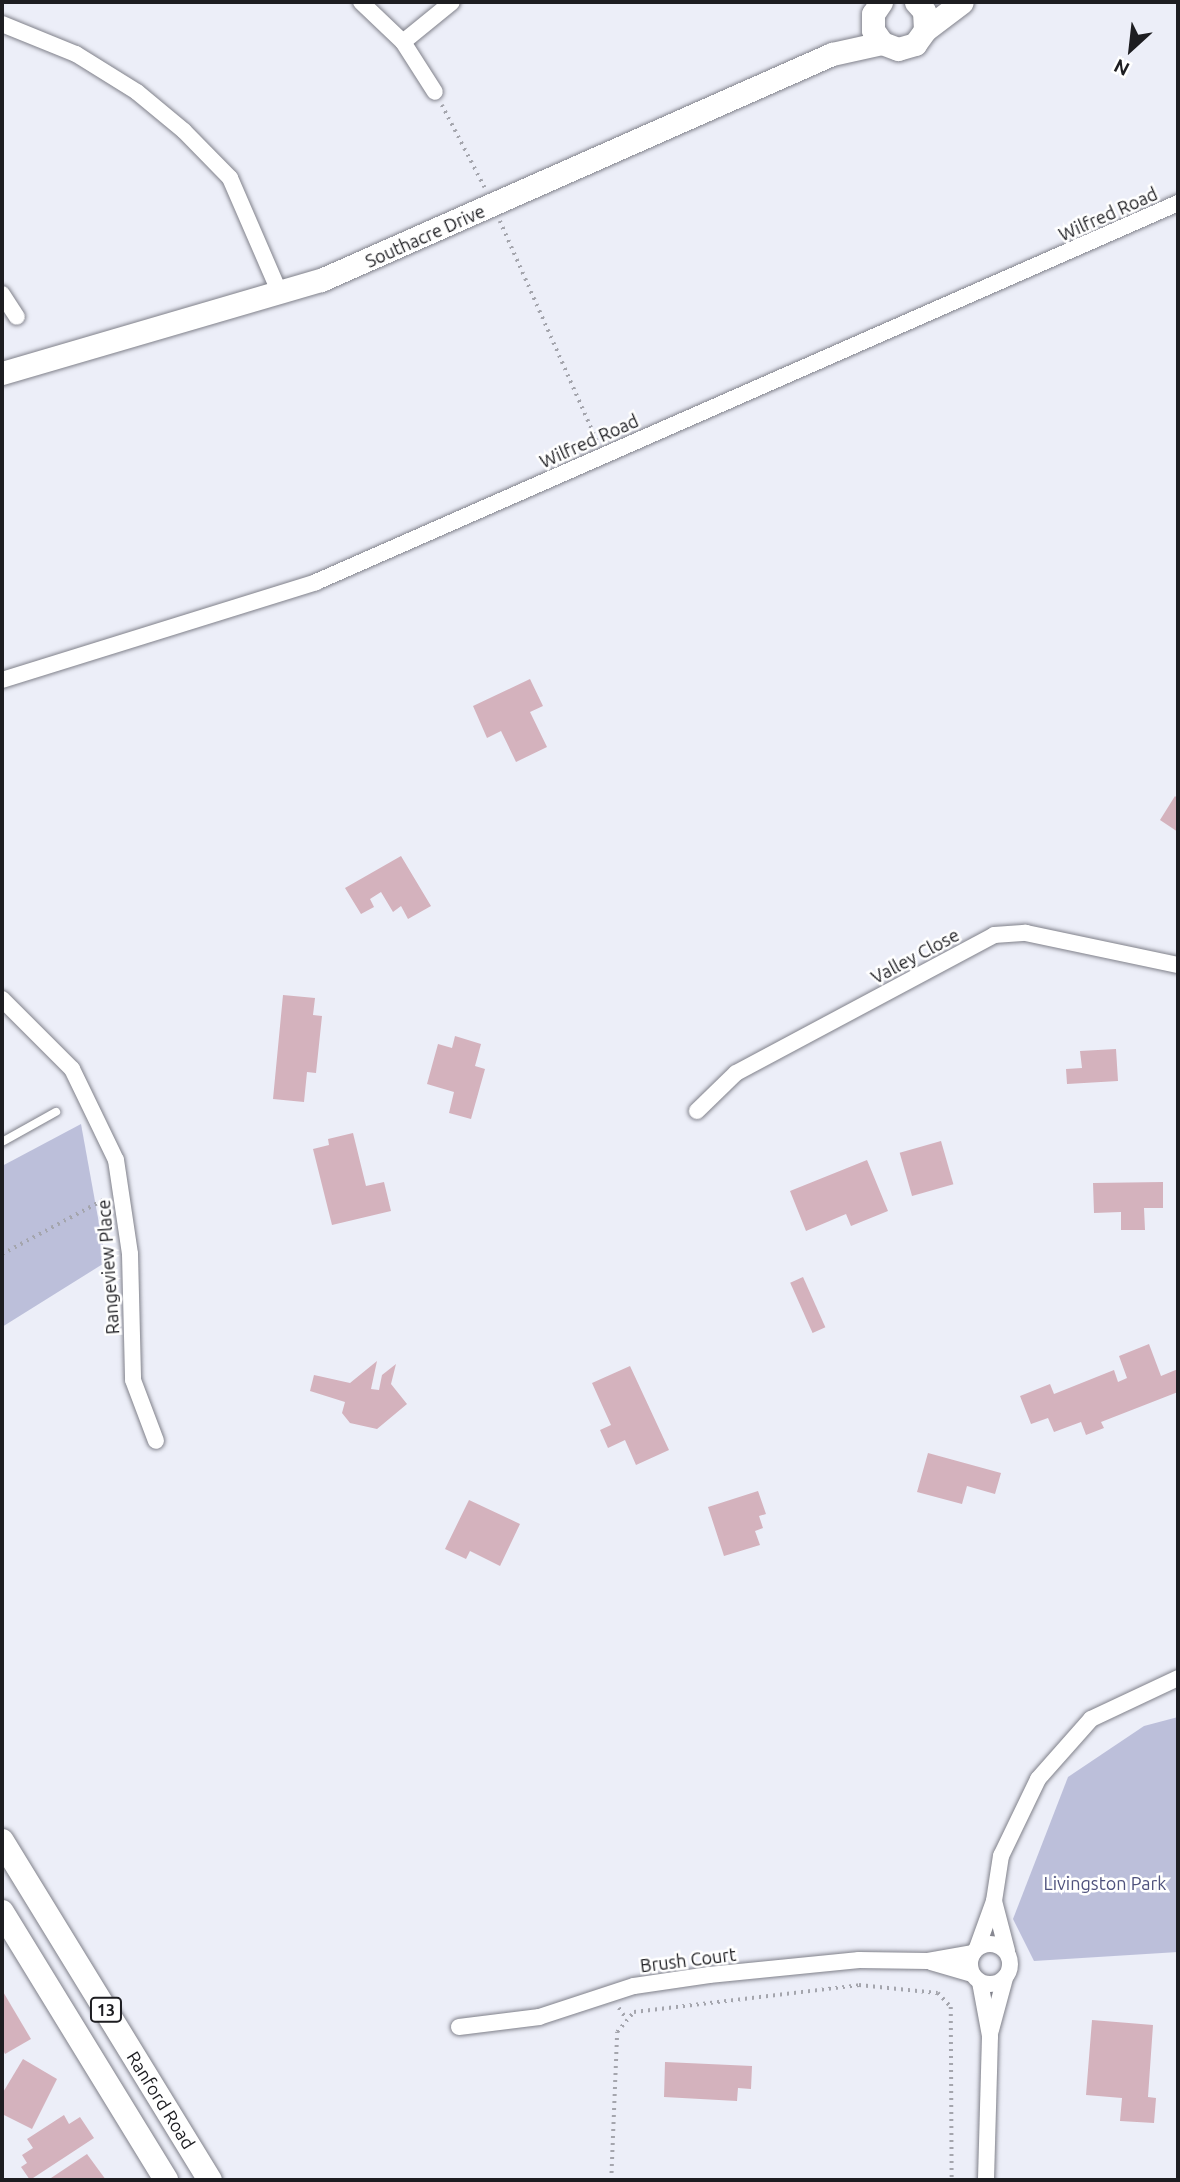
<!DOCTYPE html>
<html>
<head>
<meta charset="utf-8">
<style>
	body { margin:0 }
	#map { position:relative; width:1180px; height:2182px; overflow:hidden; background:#eceef8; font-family:Ubuntu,sans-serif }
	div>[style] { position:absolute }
	.green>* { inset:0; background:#bcbfda }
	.building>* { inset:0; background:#d4b2bd; transform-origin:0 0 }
	.path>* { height:3.5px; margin-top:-1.75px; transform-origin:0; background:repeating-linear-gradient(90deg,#a4a5ad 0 2px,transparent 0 7px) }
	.roads { filter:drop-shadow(0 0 2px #80818a) drop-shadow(0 0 2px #80818a) }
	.lane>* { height:8px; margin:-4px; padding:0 4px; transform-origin:4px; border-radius:4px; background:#fff }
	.street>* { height:16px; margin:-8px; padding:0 8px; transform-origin:8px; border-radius:8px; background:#fff }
	.street>.ring { margin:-8px; padding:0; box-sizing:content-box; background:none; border:16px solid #fff; border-radius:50% }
	.secondary>* { height:23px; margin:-11.5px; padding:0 11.5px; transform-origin:11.5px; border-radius:11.5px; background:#fff }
	.primary>* { height:24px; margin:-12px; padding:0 12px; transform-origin:12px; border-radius:12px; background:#fff }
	span { translate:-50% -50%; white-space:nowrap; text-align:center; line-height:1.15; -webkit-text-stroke:5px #fff; paint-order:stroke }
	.shield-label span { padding:2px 5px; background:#fff; border:2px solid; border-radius:5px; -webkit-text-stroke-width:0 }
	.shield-label { font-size:16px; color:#1d1d21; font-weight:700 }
	.street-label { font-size:18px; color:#1d1d21 }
	.park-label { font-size:18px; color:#4f527d }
	.frame { position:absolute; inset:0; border:4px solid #1d1d21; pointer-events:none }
	.north { position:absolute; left:1096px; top:14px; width:70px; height:70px; -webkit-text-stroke:5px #fff; paint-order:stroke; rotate:207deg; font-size:19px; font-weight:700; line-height:28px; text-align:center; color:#1d1d21 }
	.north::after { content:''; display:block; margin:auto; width:24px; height:32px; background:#1d1d21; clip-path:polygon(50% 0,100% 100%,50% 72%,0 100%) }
</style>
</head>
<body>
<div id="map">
	<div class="green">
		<div style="clip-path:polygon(81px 1124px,106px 1262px,2px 1327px,2px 1166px)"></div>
		<div style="clip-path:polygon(1178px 1717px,1178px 1952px,1034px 1961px,1013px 1919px,1068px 1777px,1144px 1726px)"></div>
	</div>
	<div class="building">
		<div style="clip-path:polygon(530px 679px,543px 706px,530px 712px,547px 747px,516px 762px,501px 731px,487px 738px,473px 706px)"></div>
		<div style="clip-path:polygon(1175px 796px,1178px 799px,1178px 832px,1160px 820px)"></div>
		<div style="clip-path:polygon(401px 856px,431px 906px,408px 919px,401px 906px,393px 912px,381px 892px,370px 899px,374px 907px,361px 914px,345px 888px)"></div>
		<div style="clip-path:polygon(283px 995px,315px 998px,313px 1015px,322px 1016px,316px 1073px,307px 1072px,304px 1102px,273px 1099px)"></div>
		<div style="clip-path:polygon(455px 1036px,481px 1044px,475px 1066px,485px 1069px,471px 1119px,449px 1113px,454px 1092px,427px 1084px,438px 1044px,452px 1048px)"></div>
		<div style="clip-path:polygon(1116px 1049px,1118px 1081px,1067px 1084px,1066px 1069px,1082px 1068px,1080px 1051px)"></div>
		<div style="clip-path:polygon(353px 1133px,366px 1186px,384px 1182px,391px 1211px,332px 1225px,313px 1149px,329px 1145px,328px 1139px)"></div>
		<div style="left:941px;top:1141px;width:45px;height:43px;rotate:74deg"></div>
		<div style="clip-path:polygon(867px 1160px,888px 1211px,851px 1226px,846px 1214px,806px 1231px,790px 1191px)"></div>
		<div style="clip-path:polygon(1163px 1182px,1163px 1208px,1144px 1208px,1145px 1230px,1121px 1230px,1121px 1212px,1094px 1213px,1093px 1183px)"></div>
		<div style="left:803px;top:1277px;width:55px;height:14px;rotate:66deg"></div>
		<div style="clip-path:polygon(1149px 1344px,1161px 1376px,1178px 1369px,1178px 1392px,1101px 1422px,1104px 1428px,1086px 1435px,1081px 1422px,1054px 1432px,1048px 1418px,1031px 1424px,1020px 1396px,1050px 1384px,1054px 1394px,1114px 1370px,1118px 1382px,1127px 1378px,1119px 1356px)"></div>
		<div style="clip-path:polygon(377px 1361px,371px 1389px,379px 1390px,382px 1375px,396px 1364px,391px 1384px,407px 1404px,377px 1429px,350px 1423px,342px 1413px,345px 1402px,310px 1391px,314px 1375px,350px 1383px)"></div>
		<div style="clip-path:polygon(630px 1366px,669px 1450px,636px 1465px,625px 1440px,608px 1448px,600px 1430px,611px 1425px,592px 1383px)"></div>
		<div style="clip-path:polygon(928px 1453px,1001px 1473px,995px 1494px,967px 1486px,962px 1504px,917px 1492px)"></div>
		<div style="clip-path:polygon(758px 1491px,766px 1514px,759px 1516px,763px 1528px,755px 1531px,760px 1545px,724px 1556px,708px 1507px)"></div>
		<div style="clip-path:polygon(469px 1500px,520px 1524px,500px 1566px,470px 1551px,466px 1559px,445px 1549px)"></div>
		<div style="clip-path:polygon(2px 1990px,31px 2039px,5px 2054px,2px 2048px)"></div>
		<div style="clip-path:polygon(1092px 2020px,1153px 2025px,1148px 2097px,1156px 2098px,1154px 2123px,1120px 2121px,1122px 2098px,1086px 2095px)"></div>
		<div style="clip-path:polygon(23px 2059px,57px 2079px,32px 2129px,2px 2114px,2px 2094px)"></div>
		<div style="clip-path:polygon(665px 2062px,752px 2066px,751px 2089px,738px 2088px,737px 2101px,664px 2097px)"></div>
		<div style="clip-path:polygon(64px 2115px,69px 2124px,80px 2117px,94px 2138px,30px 2180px,21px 2167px,27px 2163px,22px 2155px,33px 2148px,27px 2139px)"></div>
		<div style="clip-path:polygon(87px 2154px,106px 2180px,48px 2180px)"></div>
	</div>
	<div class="path">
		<div style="left:442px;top:105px;width:93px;rotate:62.6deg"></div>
		<div style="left:500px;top:221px;width:240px;rotate:66.2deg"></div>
		<div style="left:2px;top:1254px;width:117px;rotate:-28.1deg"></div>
		<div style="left:619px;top:2008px;width:14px;rotate:56deg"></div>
		<div style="left:611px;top:2180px;width:148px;rotate:-87.7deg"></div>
		<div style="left:617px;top:2032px;width:26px;rotate:-50deg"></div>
		<div style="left:634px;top:2012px;width:227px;rotate:-6.8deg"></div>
		<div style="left:859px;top:1985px;width:79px;rotate:5.8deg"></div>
		<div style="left:938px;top:1993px;width:19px;rotate:47deg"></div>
		<div style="left:951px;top:2007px;width:173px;rotate:89.7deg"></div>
	</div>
	<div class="roads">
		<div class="lane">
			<div style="left:2px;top:1142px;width:62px;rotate:-29.1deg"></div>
		</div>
		<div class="street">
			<div style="left:361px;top:2px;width:58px;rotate:43.6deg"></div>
			<div style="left:403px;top:42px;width:59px;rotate:57.4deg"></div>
			<div style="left:2px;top:24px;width:80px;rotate:22.1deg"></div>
			<div style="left:76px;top:54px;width:72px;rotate:31.9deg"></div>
			<div style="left:137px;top:92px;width:61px;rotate:39.7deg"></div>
			<div style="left:184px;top:131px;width:66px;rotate:45.6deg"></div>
			<div style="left:230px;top:178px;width:123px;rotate:66.6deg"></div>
			<div style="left:403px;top:42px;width:63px;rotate:-39.2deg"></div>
			<div style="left:2px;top:294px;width:27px;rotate:57deg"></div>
			<div style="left:2px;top:680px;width:329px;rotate:-17.3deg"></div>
			<div style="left:316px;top:582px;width:942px;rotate:-23.73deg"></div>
			<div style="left:2px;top:999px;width:99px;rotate:45deg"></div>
			<div style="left:72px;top:1069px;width:101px;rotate:64.2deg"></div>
			<div style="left:116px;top:1160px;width:95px;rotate:81.5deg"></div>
			<div style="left:130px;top:1254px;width:126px;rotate:88.6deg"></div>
			<div style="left:133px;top:1380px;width:65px;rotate:69.3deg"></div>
			<div style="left:697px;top:1111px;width:54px;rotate:-44.3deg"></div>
			<div style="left:736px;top:1073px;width:293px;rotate:-28.1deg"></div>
			<div style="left:994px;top:935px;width:32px;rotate:-4deg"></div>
			<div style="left:1026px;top:933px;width:155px;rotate:11.9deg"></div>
			<div style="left:994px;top:1901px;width:52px;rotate:75.4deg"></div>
			<div class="ring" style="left:970px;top:1944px;width:24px;height:24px"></div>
			<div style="left:977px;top:1948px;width:50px;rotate:-70.1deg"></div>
			<div style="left:994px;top:1901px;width:46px;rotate:-81.2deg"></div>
			<div style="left:1001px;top:1856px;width:85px;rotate:-64.3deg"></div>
			<div style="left:1038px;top:1779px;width:80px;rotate:-48.5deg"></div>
			<div style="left:1091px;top:1719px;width:96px;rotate:-25.2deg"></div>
			<div style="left:931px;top:1962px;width:43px;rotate:16.3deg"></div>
			<div style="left:980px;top:1982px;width:55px;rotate:79.5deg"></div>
			<div style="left:990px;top:2036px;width:144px;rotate:91.6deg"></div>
			<div style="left:459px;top:2027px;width:81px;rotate:-7.1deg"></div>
			<div style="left:539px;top:2017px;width:100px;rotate:-18.1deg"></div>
			<div style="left:634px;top:1986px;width:76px;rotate:-8.3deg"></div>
			<div style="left:709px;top:1975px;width:151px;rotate:-5.7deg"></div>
			<div style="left:859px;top:1960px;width:69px;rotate:0.8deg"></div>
			<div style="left:928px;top:1961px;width:46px;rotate:-10.1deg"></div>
			<div style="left:991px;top:2030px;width:54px;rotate:-74.9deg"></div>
		</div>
		<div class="secondary">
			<div style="left:881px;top:2px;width:14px;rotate:124deg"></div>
			<div style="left:873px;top:14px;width:16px;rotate:90deg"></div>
			<div style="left:873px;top:30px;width:16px;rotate:55deg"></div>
			<div style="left:882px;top:43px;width:17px;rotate:21deg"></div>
			<div style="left:898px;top:49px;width:18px;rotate:-16deg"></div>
			<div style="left:915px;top:44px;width:17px;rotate:-54deg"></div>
			<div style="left:925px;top:30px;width:19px;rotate:-93deg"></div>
			<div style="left:924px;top:11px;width:12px;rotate:-132deg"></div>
			<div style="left:925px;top:30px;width:46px;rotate:-37.1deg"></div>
			<div style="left:2px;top:373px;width:332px;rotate:-16.3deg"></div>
			<div style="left:321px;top:280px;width:559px;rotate:-23.86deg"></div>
			<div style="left:832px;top:54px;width:51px;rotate:-12.4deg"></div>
		</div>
		<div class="primary">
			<div style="left:2px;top:1841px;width:398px;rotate:58.5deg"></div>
			<div style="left:2px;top:1912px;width:314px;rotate:58.5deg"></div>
		</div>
	</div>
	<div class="shield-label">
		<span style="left:106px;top:2010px">13</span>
	</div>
	<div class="street-label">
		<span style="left:1108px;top:214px;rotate:-24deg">Wilfred Road</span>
		<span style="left:425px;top:236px;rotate:-24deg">Southacre Drive</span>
		<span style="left:589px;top:441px;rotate:-24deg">Wilfred Road</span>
		<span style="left:915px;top:956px;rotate:-28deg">Valley Close</span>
		<span style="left:108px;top:1267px;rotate:-94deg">Rangeview Place</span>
		<span style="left:688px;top:1960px;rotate:-7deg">Brush Court</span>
		<span style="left:161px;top:2100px;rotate:58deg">Ranford Road</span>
	</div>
	<div class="park-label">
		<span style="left:1105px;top:1883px">Livingston Park</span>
	</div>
	<div class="frame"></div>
	<div class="north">N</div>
</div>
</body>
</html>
